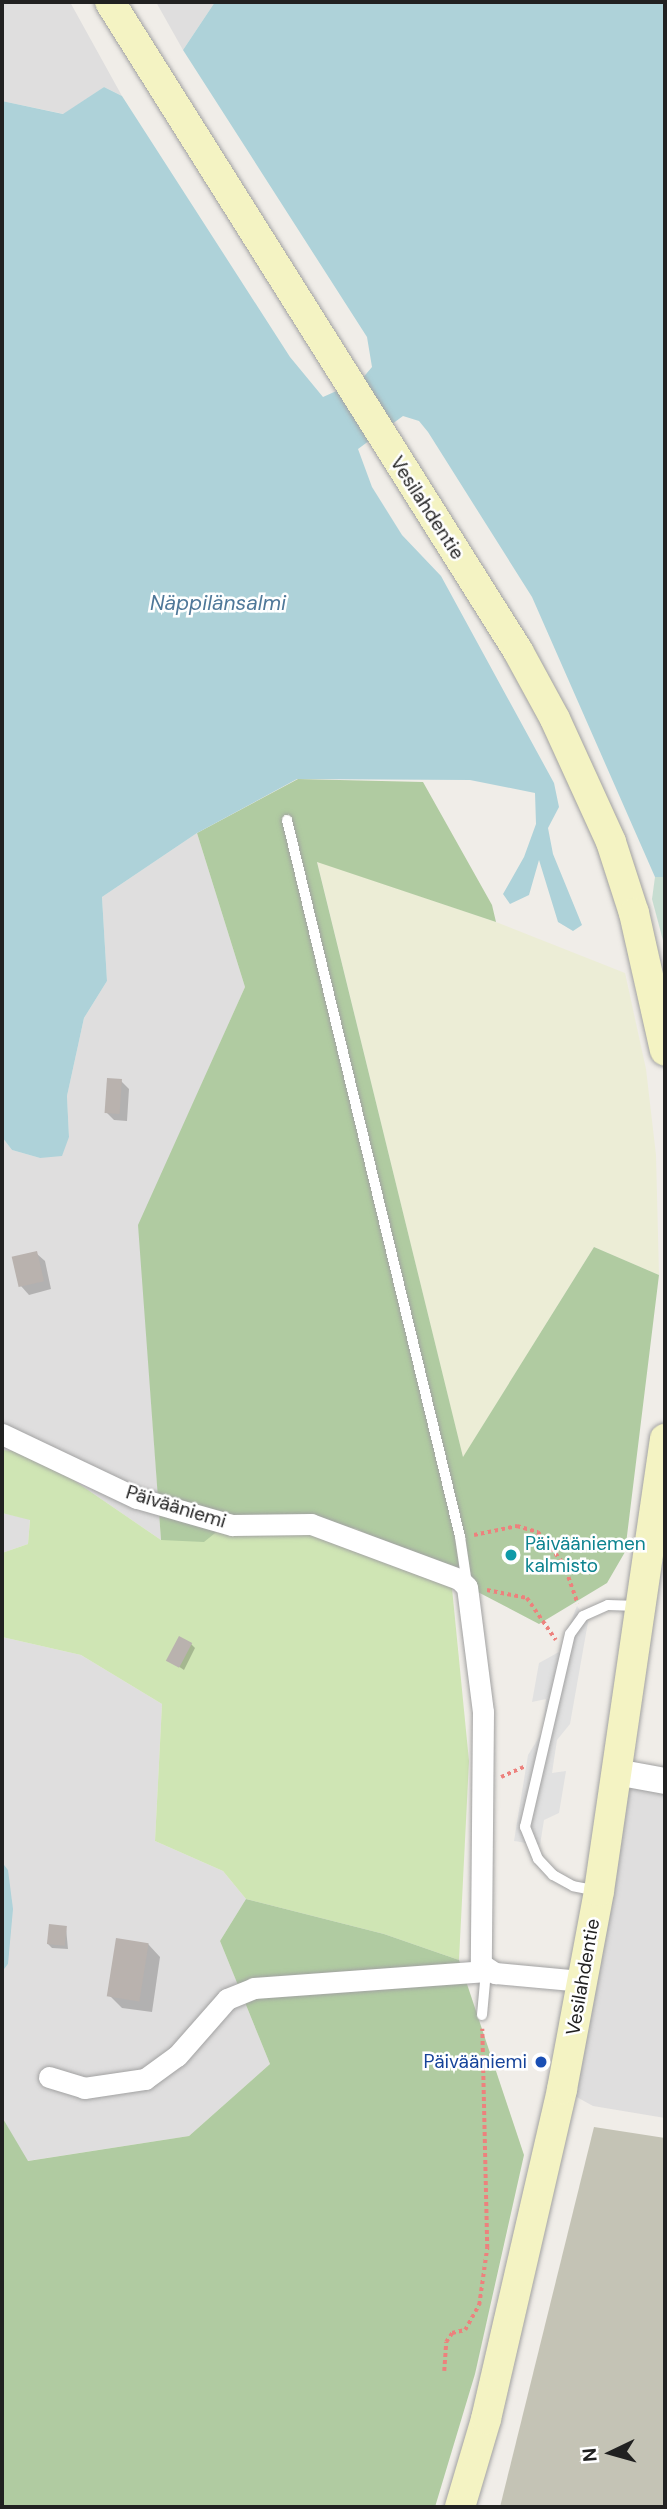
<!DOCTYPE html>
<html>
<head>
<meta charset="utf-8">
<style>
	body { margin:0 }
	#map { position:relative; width:667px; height:2509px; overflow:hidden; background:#f0ede8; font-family:"DM Sans",sans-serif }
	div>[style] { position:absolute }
	.residential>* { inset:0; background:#dfdede }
	.construction>* { inset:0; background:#c4c3b5 }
	.farmland>* { inset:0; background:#ecedd6 }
	.grass>* { inset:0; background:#cfe5b4 }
	.forest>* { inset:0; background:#b0cba1 }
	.wetland>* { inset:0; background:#c7ddd1 }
	.parking>* { inset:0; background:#e1e1e1 }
	.water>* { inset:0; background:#aed2d9 }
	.shadow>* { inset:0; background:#0003 }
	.building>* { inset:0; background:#b9b2ae; transform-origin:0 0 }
	.path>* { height:3.5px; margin-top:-1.75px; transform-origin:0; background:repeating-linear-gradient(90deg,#ed817d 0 3.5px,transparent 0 7px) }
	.roads { filter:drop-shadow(0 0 2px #a2a2a2) drop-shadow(0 0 2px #a2a2a2) }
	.service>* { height:10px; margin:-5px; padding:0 5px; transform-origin:5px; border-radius:5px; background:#fff }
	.minor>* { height:21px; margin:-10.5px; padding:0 10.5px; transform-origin:10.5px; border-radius:10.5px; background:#fff }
	.tertiary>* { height:26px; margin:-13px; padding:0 13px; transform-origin:13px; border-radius:13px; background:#fff }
	.secondary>* { height:30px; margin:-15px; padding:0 15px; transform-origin:15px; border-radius:15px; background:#f4f3c3 }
	.dots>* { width:19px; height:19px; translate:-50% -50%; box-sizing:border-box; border:4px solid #fff; border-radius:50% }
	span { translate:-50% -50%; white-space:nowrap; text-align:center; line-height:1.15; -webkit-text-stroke:5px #fff; paint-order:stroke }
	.street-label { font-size:19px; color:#212121 }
	.culture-label { font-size:19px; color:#0d838f }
	.left { translate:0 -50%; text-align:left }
	.transit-label { font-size:19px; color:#164399 }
	.right { translate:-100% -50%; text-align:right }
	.water-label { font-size:21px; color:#4f7899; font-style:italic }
	.frame { position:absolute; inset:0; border:4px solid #212121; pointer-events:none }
	.north { position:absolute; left:576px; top:2418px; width:70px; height:70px; -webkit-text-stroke:5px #fff; paint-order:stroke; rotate:265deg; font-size:19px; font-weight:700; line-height:28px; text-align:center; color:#212121 }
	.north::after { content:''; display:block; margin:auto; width:24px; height:32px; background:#212121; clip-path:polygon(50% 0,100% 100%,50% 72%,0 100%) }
</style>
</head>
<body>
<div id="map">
	<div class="residential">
		<div style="clip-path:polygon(2px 2px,70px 2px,122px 96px,104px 87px,64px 114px,2px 101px)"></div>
		<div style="clip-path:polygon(156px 2px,215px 2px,183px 50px)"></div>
		<div style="clip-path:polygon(197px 833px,245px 987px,139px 1225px,161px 1540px,34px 1453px,2px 1450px,2px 1137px,12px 1150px,40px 1158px,69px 1137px,67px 1096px,84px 1018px,107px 981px,102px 897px)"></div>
		<div style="clip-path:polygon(2px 1513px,30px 1519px,28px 1544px,2px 1553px)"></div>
		<div style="clip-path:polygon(2px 1637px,81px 1655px,162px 1704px,155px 1841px,223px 1871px,246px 1899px,220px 1941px,270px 2064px,189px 2136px,27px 2161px,2px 2117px,2px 1972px,8px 1964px,8px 1870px,2px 1862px)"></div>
		<div style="clip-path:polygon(616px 1772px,665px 1783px,665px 2118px,593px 2106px,562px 2089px)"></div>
	</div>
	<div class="construction">
		<div style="clip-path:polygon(594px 2127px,665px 2138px,665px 2507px,500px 2507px)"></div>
	</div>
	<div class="farmland">
		<div style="clip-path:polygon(317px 861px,496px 922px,625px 973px,646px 1069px,656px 1155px,659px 1275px,594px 1247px,463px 1458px)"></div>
	</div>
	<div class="grass">
		<div style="clip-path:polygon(2px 1450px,34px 1453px,161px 1540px,235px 1517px,314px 1519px,357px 1529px,451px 1578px,469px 1761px,459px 1960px,384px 1934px,246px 1899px,223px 1871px,155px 1841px,162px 1704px,81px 1655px,2px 1637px,2px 1553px,28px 1544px,30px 1520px,2px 1513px)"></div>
	</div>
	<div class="forest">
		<div style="clip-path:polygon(298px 779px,423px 782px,492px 905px,496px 922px,317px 862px,463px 1457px,594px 1247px,659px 1275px,625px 1552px,607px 1583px,539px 1624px,357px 1529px,314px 1519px,235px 1517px,204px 1542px,161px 1540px,138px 1225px,245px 987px,197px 833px)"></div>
		<div style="clip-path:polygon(246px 1899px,384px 1934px,459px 1960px,524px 2155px,475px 2374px,435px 2507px,2px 2507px,2px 2117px,28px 2161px,189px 2136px,270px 2064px,220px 1941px)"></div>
	</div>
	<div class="wetland">
		<div style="clip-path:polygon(655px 877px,665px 877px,665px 948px,652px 899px)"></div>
	</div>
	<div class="parking">
		<div style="clip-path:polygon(577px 1606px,588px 1622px,570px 1724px,557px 1740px,552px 1773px,566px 1771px,559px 1813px,544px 1820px,540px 1845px,514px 1841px,528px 1755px,543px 1731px,546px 1699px,532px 1702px,539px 1663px,559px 1652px)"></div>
	</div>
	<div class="water">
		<div style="clip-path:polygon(215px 2px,665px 2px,665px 877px,655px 877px,532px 597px,428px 432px,419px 421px,403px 416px,358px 449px,372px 487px,402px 535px,441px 576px,554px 783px,559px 807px,548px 828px,553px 854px,582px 925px,573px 931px,558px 922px,539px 860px,529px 895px,510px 904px,503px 894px,524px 857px,536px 824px,535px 793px,470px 780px,297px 779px,197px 833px,102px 897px,107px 981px,84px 1018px,67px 1096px,69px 1137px,62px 1156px,40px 1158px,12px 1150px,2px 1137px,2px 101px,63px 114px,104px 87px,122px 96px,290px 357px,323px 397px,361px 380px,372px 367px,367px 337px,183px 50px)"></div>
		<div style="clip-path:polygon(2px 1862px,8px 1870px,13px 1909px,8px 1964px,2px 1972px)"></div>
	</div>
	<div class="shadow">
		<div style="clip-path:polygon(121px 1081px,129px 1089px,127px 1121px,114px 1120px,106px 1112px)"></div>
		<div style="clip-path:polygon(36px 1253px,45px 1261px,51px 1289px,29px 1295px,21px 1286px)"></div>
		<div style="clip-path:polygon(191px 1644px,195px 1648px,184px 1670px,169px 1660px)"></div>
		<div style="clip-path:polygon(66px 1928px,68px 1949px,52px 1948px,48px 1944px)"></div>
		<div style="clip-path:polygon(148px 1944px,160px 1957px,152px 2012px,122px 2008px,110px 1996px)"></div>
	</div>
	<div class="building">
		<div style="left:107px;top:1078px;width:15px;height:35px;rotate:4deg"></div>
		<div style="left:37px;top:1251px;width:31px;height:26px;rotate:77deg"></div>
		<div style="left:179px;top:1636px;width:15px;height:28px;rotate:28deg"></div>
		<div style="left:49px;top:1924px;width:18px;height:20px;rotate:6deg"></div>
		<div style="left:116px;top:1938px;width:33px;height:59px;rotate:9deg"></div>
	</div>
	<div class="path">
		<div style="left:474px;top:1535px;width:44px;rotate:-11.8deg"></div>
		<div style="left:517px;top:1526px;width:22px;rotate:16deg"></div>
		<div style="left:538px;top:1532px;width:41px;rotate:50.9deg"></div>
		<div style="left:564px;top:1564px;width:42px;rotate:70.7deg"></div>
		<div style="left:487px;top:1590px;width:41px;rotate:11.3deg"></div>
		<div style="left:527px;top:1598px;width:51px;rotate:55.4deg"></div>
		<div style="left:501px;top:1777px;width:27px;rotate:-24deg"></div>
		<div style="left:444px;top:2371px;width:29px;rotate:-86deg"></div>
		<div style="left:446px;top:2342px;width:11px;rotate:-56deg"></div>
		<div style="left:452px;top:2333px;width:13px;rotate:-13deg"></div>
		<div style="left:465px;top:2330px;width:29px;rotate:-61deg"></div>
		<div style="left:479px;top:2305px;width:58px;rotate:-82deg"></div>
		<div style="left:487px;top:2248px;width:219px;rotate:-91.3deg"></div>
	</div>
	<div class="roads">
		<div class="service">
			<div style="left:287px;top:820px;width:738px;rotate:76.43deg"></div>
			<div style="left:460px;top:1537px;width:48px;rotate:81.5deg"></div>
			<div style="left:598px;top:1891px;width:25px;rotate:-169deg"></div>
			<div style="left:573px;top:1886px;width:23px;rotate:-151deg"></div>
			<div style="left:553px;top:1875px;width:22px;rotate:-133deg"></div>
			<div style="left:538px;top:1859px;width:35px;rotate:-112deg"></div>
			<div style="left:525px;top:1827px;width:198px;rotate:-76.9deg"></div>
			<div style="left:570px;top:1634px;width:22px;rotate:-54deg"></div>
			<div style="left:583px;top:1616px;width:27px;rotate:-24deg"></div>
			<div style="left:608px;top:1605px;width:30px;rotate:2deg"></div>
			<div style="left:482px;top:2015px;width:44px;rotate:-84.8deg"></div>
		</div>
		<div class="minor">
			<div style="left:2px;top:1434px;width:149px;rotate:25.4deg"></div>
			<div style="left:137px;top:1498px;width:99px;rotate:15.9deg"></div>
			<div style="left:232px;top:1525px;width:79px;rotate:-0.7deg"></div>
			<div style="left:311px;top:1524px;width:158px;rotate:20.4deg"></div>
			<div style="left:459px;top:1579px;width:11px;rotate:45deg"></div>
			<div style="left:467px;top:1587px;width:126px;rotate:82.7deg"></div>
			<div style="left:483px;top:1712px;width:252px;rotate:90.5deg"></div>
			<div style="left:481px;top:1964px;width:17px;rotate:33deg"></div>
			<div style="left:495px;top:1973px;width:86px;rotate:5.3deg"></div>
			<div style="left:49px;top:2077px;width:37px;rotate:17deg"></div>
			<div style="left:84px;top:2088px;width:62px;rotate:-8.4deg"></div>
			<div style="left:145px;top:2079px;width:39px;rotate:-36deg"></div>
			<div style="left:177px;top:2056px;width:76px;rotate:-48.7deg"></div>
			<div style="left:227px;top:1999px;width:29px;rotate:-22deg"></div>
			<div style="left:254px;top:1988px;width:233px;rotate:-4.2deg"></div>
		</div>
		<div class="tertiary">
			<div style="left:616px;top:1772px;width:50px;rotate:10.4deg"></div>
		</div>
		<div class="secondary">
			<div style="left:110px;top:2px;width:767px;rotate:57.84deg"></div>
			<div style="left:518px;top:651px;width:77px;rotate:61.4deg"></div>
			<div style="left:555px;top:719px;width:135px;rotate:65.5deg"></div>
			<div style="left:611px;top:842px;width:75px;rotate:72.1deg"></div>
			<div style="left:634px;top:913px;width:141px;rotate:77.3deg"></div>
			<div style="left:460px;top:2507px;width:92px;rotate:-73.5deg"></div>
			<div style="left:486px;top:2419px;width:339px;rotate:-77deg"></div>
			<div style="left:562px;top:2089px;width:201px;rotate:-79.4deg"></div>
			<div style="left:599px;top:1891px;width:457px;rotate:-81.7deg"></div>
		</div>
	</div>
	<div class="dots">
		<div style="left:511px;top:1555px;background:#0f9aa8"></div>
		<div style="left:541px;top:2062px;background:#1a4fb4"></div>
	</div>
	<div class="street-label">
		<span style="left:427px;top:508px;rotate:57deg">Vesilahdentie</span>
		<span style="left:176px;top:1507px;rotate:17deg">Päivääniemi</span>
		<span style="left:583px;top:1977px;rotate:-80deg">Vesilahdentie</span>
	</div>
	<div class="culture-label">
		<span class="left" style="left:525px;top:1555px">Päivääniemen<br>kalmisto</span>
	</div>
	<div class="transit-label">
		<span class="right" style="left:527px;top:2062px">Päivääniemi</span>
	</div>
	<div class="water-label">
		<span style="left:218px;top:603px">Näppilänsalmi</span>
	</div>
	<div class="frame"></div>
	<div class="north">N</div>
</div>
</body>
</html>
